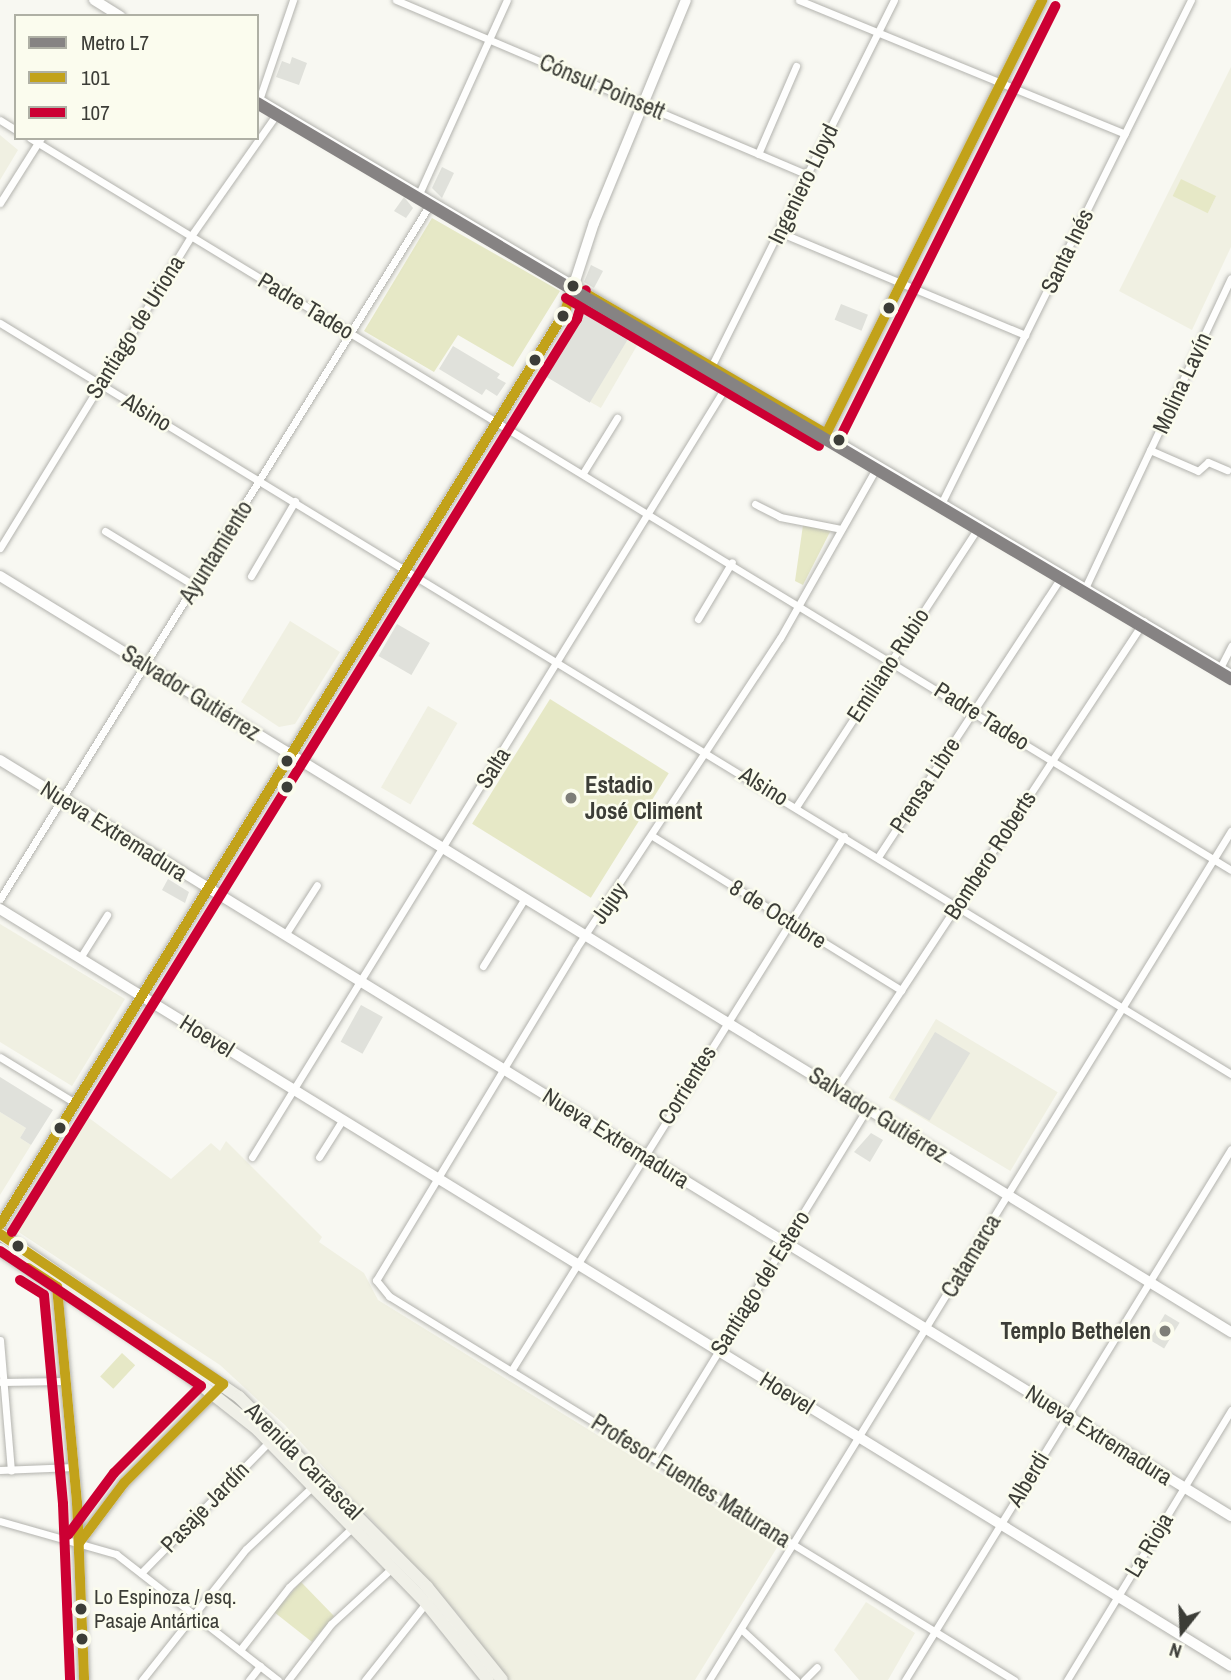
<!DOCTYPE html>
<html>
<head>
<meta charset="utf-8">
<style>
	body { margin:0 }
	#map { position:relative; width:1231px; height:1680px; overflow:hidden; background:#f8f8f2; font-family:"Archivo Narrow",sans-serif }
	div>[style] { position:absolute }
	.built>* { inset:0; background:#f0f0e2; transform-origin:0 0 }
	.green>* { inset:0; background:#e6e8c6; transform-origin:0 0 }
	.building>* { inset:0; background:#e0e1db; transform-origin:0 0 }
	.roads { filter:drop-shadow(0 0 2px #b3b3ae) drop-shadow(0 0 2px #b3b3ae) }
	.street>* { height:7px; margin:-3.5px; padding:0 3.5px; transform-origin:3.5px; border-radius:3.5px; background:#fefefd }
	.secondary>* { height:10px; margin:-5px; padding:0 5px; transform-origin:5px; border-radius:5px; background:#fefefd }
	.primary>* { height:12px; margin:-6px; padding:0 6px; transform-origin:6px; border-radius:6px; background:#f0f0e8 }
	.bus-1>* { height:10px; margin:-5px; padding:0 5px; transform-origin:5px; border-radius:5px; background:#c2a21a }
	.bus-2>* { height:10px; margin:-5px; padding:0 5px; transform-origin:5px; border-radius:5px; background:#c03 }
	.metro-1>* { height:12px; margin:-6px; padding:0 6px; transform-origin:6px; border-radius:6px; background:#868383 }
	.dots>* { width:19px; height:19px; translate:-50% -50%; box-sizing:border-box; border:4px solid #fbfcee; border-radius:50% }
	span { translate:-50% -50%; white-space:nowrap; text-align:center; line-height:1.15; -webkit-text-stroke:5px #fbfcee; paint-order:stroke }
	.bus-label { font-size:21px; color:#3c3d37 }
	.left { translate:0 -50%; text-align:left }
	.street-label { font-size:23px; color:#3c3d37 }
	.poi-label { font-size:23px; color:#3c3d37; font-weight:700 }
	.right { translate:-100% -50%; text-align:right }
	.legend { position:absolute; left:14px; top:14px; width:245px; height:126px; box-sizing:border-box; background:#fbfcee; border:2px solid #afb0a5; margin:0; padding:9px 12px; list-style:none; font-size:21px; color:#3c3d37 }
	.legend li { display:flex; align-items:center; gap:14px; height:35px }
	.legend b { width:35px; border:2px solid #afb0a5 }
	.north { position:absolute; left:1147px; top:1596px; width:70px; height:70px; -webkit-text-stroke:5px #fbfcee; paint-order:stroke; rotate:198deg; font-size:19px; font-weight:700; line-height:28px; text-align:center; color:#3c3d37 }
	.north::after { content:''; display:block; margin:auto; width:24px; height:32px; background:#3c3d37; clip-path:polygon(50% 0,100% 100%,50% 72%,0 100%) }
</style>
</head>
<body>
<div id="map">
	<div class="built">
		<div style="clip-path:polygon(1231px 67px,1231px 247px,1192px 330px,1119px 291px)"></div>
		<div style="clip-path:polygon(0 135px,18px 150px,0 180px)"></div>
		<div style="left:579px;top:310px;width:68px;height:74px;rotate:30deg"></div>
		<div style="clip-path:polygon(290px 621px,340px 652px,295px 724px,279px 727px,241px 702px)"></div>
		<div style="left:428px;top:706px;width:34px;height:94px;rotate:30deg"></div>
		<div style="clip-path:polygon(0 924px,125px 999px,72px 1086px,0 1042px)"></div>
		<div style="left:936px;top:1019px;width:142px;height:92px;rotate:31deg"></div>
		<div style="clip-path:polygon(0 1112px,26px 1128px,20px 1138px,31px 1145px,0 1195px)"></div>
		<div style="clip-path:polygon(81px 1112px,171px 1179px,211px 1143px,220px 1151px,226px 1141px,322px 1237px,319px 1242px,364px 1273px,378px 1300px,778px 1546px,695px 1680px,504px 1680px,459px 1615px,285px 1425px,220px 1365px,8px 1225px)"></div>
		<div style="clip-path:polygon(866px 1602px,915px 1633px,888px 1680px,859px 1680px,834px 1650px)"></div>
	</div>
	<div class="green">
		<div style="left:1181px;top:179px;width:39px;height:19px;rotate:26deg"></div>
		<div style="clip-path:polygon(432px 218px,560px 291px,513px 367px,458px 335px,434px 372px,364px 331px)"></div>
		<div style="clip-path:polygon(803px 525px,831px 530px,803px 585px,795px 581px)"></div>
		<div style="left:550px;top:699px;width:140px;height:147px;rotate:32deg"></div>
		<div style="left:122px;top:1353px;width:18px;height:32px;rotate:43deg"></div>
		<div style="clip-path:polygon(301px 1582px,334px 1616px,312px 1642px,274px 1612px)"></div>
	</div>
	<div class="building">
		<div style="clip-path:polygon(292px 57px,307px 63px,299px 85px,276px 77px,282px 61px,290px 64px)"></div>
		<div style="clip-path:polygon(442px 167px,454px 173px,442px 198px,432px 188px)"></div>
		<div style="clip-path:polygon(404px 197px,413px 208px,406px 218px,394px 211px)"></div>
		<div style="clip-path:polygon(591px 265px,603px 271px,594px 288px,584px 282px)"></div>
		<div style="left:841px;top:304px;width:29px;height:17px;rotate:22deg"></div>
		<div style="left:579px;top:310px;width:57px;height:74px;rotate:31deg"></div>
		<div style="clip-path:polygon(453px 346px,500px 374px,497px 378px,506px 383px,497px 396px,486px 389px,482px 395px,439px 369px)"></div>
		<div style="left:397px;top:624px;width:38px;height:37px;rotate:30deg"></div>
		<div style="clip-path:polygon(168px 879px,189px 892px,185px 903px,162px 890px)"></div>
		<div style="left:361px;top:1005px;width:25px;height:42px;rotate:29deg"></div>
		<div style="left:935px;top:1032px;width:41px;height:79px;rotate:31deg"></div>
		<div style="clip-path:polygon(0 1077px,53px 1110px,31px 1145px,20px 1138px,26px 1128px,0 1112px)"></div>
		<div style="clip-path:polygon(871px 1133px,883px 1140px,870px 1162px,854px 1152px)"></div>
		<div style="left:1165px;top:1314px;width:17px;height:30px;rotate:31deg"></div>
	</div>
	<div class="roads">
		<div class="street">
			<div style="left:396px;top:0;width:448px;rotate:23deg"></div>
			<div style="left:799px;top:0;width:352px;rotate:22.3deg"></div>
			<div style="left:259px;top:100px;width:106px;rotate:-71.2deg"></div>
			<div style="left:0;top:120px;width:19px;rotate:32deg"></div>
			<div style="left:30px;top:138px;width:1406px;rotate:31.36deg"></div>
			<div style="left:758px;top:154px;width:96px;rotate:-66.6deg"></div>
			<div style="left:418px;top:196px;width:215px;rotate:-65.6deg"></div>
			<div style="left:0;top:203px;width:77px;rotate:-57.8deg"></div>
			<div style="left:779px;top:232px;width:267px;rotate:22.7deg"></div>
			<div style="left:0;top:323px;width:1442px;rotate:31.39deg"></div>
			<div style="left:711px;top:367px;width:410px;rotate:-63.5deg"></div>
			<div style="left:1150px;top:450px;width:52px;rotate:23.6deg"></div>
			<div style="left:1198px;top:471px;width:13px;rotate:-42deg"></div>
			<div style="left:1208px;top:462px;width:21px;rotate:23deg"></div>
			<div style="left:878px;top:465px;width:199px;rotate:119.5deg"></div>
			<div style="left:780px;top:638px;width:372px;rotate:123.3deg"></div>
			<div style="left:576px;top:949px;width:387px;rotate:121.1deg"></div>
			<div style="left:376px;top:1280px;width:21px;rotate:51deg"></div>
			<div style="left:389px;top:1296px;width:734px;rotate:31.57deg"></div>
			<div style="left:583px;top:473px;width:65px;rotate:-58.3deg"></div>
			<div style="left:942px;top:502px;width:560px;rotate:-63.62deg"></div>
			<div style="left:755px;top:504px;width:28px;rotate:27deg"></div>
			<div style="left:780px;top:517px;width:62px;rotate:11.1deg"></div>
			<div style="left:105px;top:531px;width:105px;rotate:31.4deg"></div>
			<div style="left:0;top:548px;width:366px;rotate:-58.5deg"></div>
			<div style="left:191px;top:236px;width:151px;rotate:-54.9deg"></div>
			<div style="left:251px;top:576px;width:87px;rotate:-59.6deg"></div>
			<div style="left:1086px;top:586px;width:340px;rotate:-64.8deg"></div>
			<div style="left:698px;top:619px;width:66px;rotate:-59.2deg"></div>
			<div style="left:1220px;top:668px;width:25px;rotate:-63deg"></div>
			<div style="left:796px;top:807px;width:337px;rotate:-56.9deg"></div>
			<div style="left:654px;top:837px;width:291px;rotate:31.8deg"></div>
			<div style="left:878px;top:857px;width:338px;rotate:-56.8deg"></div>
			<div style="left:0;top:899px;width:817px;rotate:-58.25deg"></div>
			<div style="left:285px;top:935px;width:59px;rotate:-57.4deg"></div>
			<div style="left:80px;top:958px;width:51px;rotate:-57.9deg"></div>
			<div style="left:483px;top:966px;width:80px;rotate:-58.3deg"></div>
			<div style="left:0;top:1057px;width:88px;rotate:31.5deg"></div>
			<div style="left:836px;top:1089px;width:560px;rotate:-56.65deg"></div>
			<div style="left:252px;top:1157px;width:914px;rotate:-58.41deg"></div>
			<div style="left:319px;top:1157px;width:45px;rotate:-57.7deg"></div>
			<div style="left:0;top:1340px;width:131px;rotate:85.2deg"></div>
			<div style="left:511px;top:1371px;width:630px;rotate:-58.1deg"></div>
			<div style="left:1px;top:1382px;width:65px;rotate:-0.9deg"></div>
			<div style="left:653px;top:1458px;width:409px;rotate:-58.5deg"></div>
			<div style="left:0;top:1470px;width:74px;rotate:-2.3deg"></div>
			<div style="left:0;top:1521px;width:121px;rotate:15.9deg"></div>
			<div style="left:116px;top:1554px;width:205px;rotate:37.9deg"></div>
			<div style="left:141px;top:1573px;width:183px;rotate:-45.7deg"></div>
			<div style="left:741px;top:1629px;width:75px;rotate:42.8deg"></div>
			<div style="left:240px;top:1650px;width:80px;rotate:-52.1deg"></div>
			<div style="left:289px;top:1587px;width:88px;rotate:-43.2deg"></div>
			<div style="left:142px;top:1680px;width:167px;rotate:-51.6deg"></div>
			<div style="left:246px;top:1549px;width:92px;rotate:-43.2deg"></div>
			<div style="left:249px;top:1680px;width:18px;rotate:-52deg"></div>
			<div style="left:288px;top:1680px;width:71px;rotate:-52.5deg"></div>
			<div style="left:331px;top:1624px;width:83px;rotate:-42.6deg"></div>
			<div style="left:365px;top:1680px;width:98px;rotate:-51.6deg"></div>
			<div style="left:709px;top:1680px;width:997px;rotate:-58.42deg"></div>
			<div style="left:804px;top:1680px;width:18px;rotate:-45deg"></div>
			<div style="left:905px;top:1680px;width:623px;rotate:-58.45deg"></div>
			<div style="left:1067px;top:1680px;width:316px;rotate:-58.7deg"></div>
		</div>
		<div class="secondary">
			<div style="left:94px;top:0;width:31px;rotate:32deg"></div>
			<div style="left:257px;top:99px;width:1132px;rotate:30.6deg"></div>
			<div style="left:826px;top:434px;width:485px;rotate:-63.5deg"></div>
			<div style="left:0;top:576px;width:1445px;rotate:31.56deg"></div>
			<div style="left:0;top:760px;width:1445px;rotate:31.56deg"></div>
			<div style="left:0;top:909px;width:1445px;rotate:31.59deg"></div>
			<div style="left:0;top:1225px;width:1074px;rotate:-58.25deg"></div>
			<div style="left:565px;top:312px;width:94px;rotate:-72deg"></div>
			<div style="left:594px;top:223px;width:241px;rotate:-67.6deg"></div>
			<div style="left:57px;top:1287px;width:217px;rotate:84.7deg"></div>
			<div style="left:77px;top:1503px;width:177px;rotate:87.7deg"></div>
			<div style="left:79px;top:1543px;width:75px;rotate:-53.1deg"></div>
			<div style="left:124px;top:1483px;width:133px;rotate:-45deg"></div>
		</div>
		<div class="primary">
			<div style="left:0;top:1234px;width:289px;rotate:34.3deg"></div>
			<div style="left:239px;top:1397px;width:267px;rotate:45.3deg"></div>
			<div style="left:427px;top:1587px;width:119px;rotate:51.1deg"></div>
			<div style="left:0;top:1249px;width:206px;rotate:33.3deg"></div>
			<div style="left:172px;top:1362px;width:110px;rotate:38.3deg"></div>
			<div style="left:258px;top:1430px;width:241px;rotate:45.8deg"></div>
			<div style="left:426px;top:1603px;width:99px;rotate:51.2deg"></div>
		</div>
	</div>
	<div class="bus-1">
		<div style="left:573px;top:286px;width:293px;rotate:30.3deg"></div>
		<div style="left:826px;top:434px;width:485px;rotate:-63.5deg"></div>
		<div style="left:0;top:1225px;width:1074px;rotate:-58.25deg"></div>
		<div style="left:565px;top:312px;width:27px;rotate:-73deg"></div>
		<div style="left:0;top:1234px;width:269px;rotate:33.9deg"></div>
		<div style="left:223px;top:1384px;width:140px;rotate:135deg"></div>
		<div style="left:124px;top:1483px;width:75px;rotate:126.9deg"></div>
		<div style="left:28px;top:1268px;width:35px;rotate:33deg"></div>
		<div style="left:57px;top:1287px;width:217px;rotate:84.7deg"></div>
		<div style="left:77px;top:1503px;width:177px;rotate:87.7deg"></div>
	</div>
	<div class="bus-2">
		<div style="left:566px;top:298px;width:293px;rotate:30.3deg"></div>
		<div style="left:839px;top:440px;width:485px;rotate:-63.5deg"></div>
		<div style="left:12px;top:1232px;width:1074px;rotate:-58.25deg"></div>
		<div style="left:577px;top:319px;width:30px;rotate:-73deg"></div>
		<div style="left:0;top:1251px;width:242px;rotate:33.9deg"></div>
		<div style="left:201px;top:1386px;width:123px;rotate:135deg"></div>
		<div style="left:114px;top:1473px;width:77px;rotate:126.6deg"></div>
		<div style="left:20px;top:1280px;width:28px;rotate:32deg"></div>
		<div style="left:44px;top:1295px;width:210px;rotate:84.8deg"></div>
		<div style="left:63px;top:1504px;width:176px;rotate:87.7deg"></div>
	</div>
	<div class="metro-1">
		<div style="left:257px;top:103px;width:1132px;rotate:30.6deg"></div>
	</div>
	<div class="dots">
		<div style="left:573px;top:286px;background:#3c3d37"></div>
		<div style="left:889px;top:308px;background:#3c3d37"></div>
		<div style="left:563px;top:316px;background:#3c3d37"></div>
		<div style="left:535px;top:360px;background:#3c3d37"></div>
		<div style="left:839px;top:440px;background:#3c3d37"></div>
		<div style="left:287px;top:761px;background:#3c3d37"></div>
		<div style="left:287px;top:787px;background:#3c3d37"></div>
		<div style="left:571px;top:798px;background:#7e7e78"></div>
		<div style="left:60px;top:1128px;background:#3c3d37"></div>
		<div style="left:18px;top:1246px;background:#3c3d37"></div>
		<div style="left:1165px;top:1331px;background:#7e7e78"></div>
		<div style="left:81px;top:1609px;background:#3c3d37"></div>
		<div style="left:82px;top:1639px;background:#3c3d37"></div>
	</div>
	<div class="bus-label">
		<span class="left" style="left:94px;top:1609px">Lo Espinoza / esq.<br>Pasaje Antártica</span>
	</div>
	<div class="street-label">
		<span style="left:602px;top:87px;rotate:23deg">Cónsul Poinsett</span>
		<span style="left:803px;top:184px;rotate:-64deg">Ingeniero Lloyd</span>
		<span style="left:1067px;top:251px;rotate:-64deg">Santa Inés</span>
		<span style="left:306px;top:306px;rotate:31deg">Padre Tadeo</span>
		<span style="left:135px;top:327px;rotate:-58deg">Santiago de Uriona</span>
		<span style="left:1182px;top:383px;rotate:-65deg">Molina Lavín</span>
		<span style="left:147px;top:412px;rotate:31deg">Alsino</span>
		<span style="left:216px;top:552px;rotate:-58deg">Ayuntamiento</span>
		<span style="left:888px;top:665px;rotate:-57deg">Emiliano Rubio</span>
		<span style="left:191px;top:693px;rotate:32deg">Salvador Gutiérrez</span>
		<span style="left:982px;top:716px;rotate:32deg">Padre Tadeo</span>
		<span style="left:493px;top:768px;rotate:-58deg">Salta</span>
		<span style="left:925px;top:785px;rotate:-57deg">Prensa Libre</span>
		<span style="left:764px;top:786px;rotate:32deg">Alsino</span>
		<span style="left:114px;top:831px;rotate:32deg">Nueva Extremadura</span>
		<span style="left:990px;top:855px;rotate:-57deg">Bombero Roberts</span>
		<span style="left:609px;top:903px;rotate:-55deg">Jujuy</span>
		<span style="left:778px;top:914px;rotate:32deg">8 de Octubre</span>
		<span style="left:207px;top:1036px;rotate:32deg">Hoevel</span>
		<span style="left:687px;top:1085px;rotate:-58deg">Corrientes</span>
		<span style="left:878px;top:1115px;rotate:32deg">Salvador Gutiérrez</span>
		<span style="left:616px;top:1138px;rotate:32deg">Nueva Extremadura</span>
		<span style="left:971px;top:1256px;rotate:-59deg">Catamarca</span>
		<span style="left:760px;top:1283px;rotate:-58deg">Santiago del Estero</span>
		<span style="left:787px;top:1393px;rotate:32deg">Hoevel</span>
		<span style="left:1099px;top:1435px;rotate:32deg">Nueva Extremadura</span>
		<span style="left:304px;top:1461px;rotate:45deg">Avenida Carrascal</span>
		<span style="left:1028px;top:1479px;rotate:-59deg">Alberdi</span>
		<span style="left:691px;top:1481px;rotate:32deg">Profesor Fuentes Maturana</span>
		<span style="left:205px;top:1507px;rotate:-46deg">Pasaje Jardín</span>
		<span style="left:1149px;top:1545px;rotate:-59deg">La Rioja</span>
	</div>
	<div class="poi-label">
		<span class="left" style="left:585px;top:798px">Estadio<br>José Climent</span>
		<span class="right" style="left:1151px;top:1331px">Templo Bethelen</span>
	</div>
	<ul class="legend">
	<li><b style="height:9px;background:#868383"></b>Metro L7</li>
	<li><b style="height:9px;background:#c2a21a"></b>101</li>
	<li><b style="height:9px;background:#c03"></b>107</li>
	</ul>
	<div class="north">N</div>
</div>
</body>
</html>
